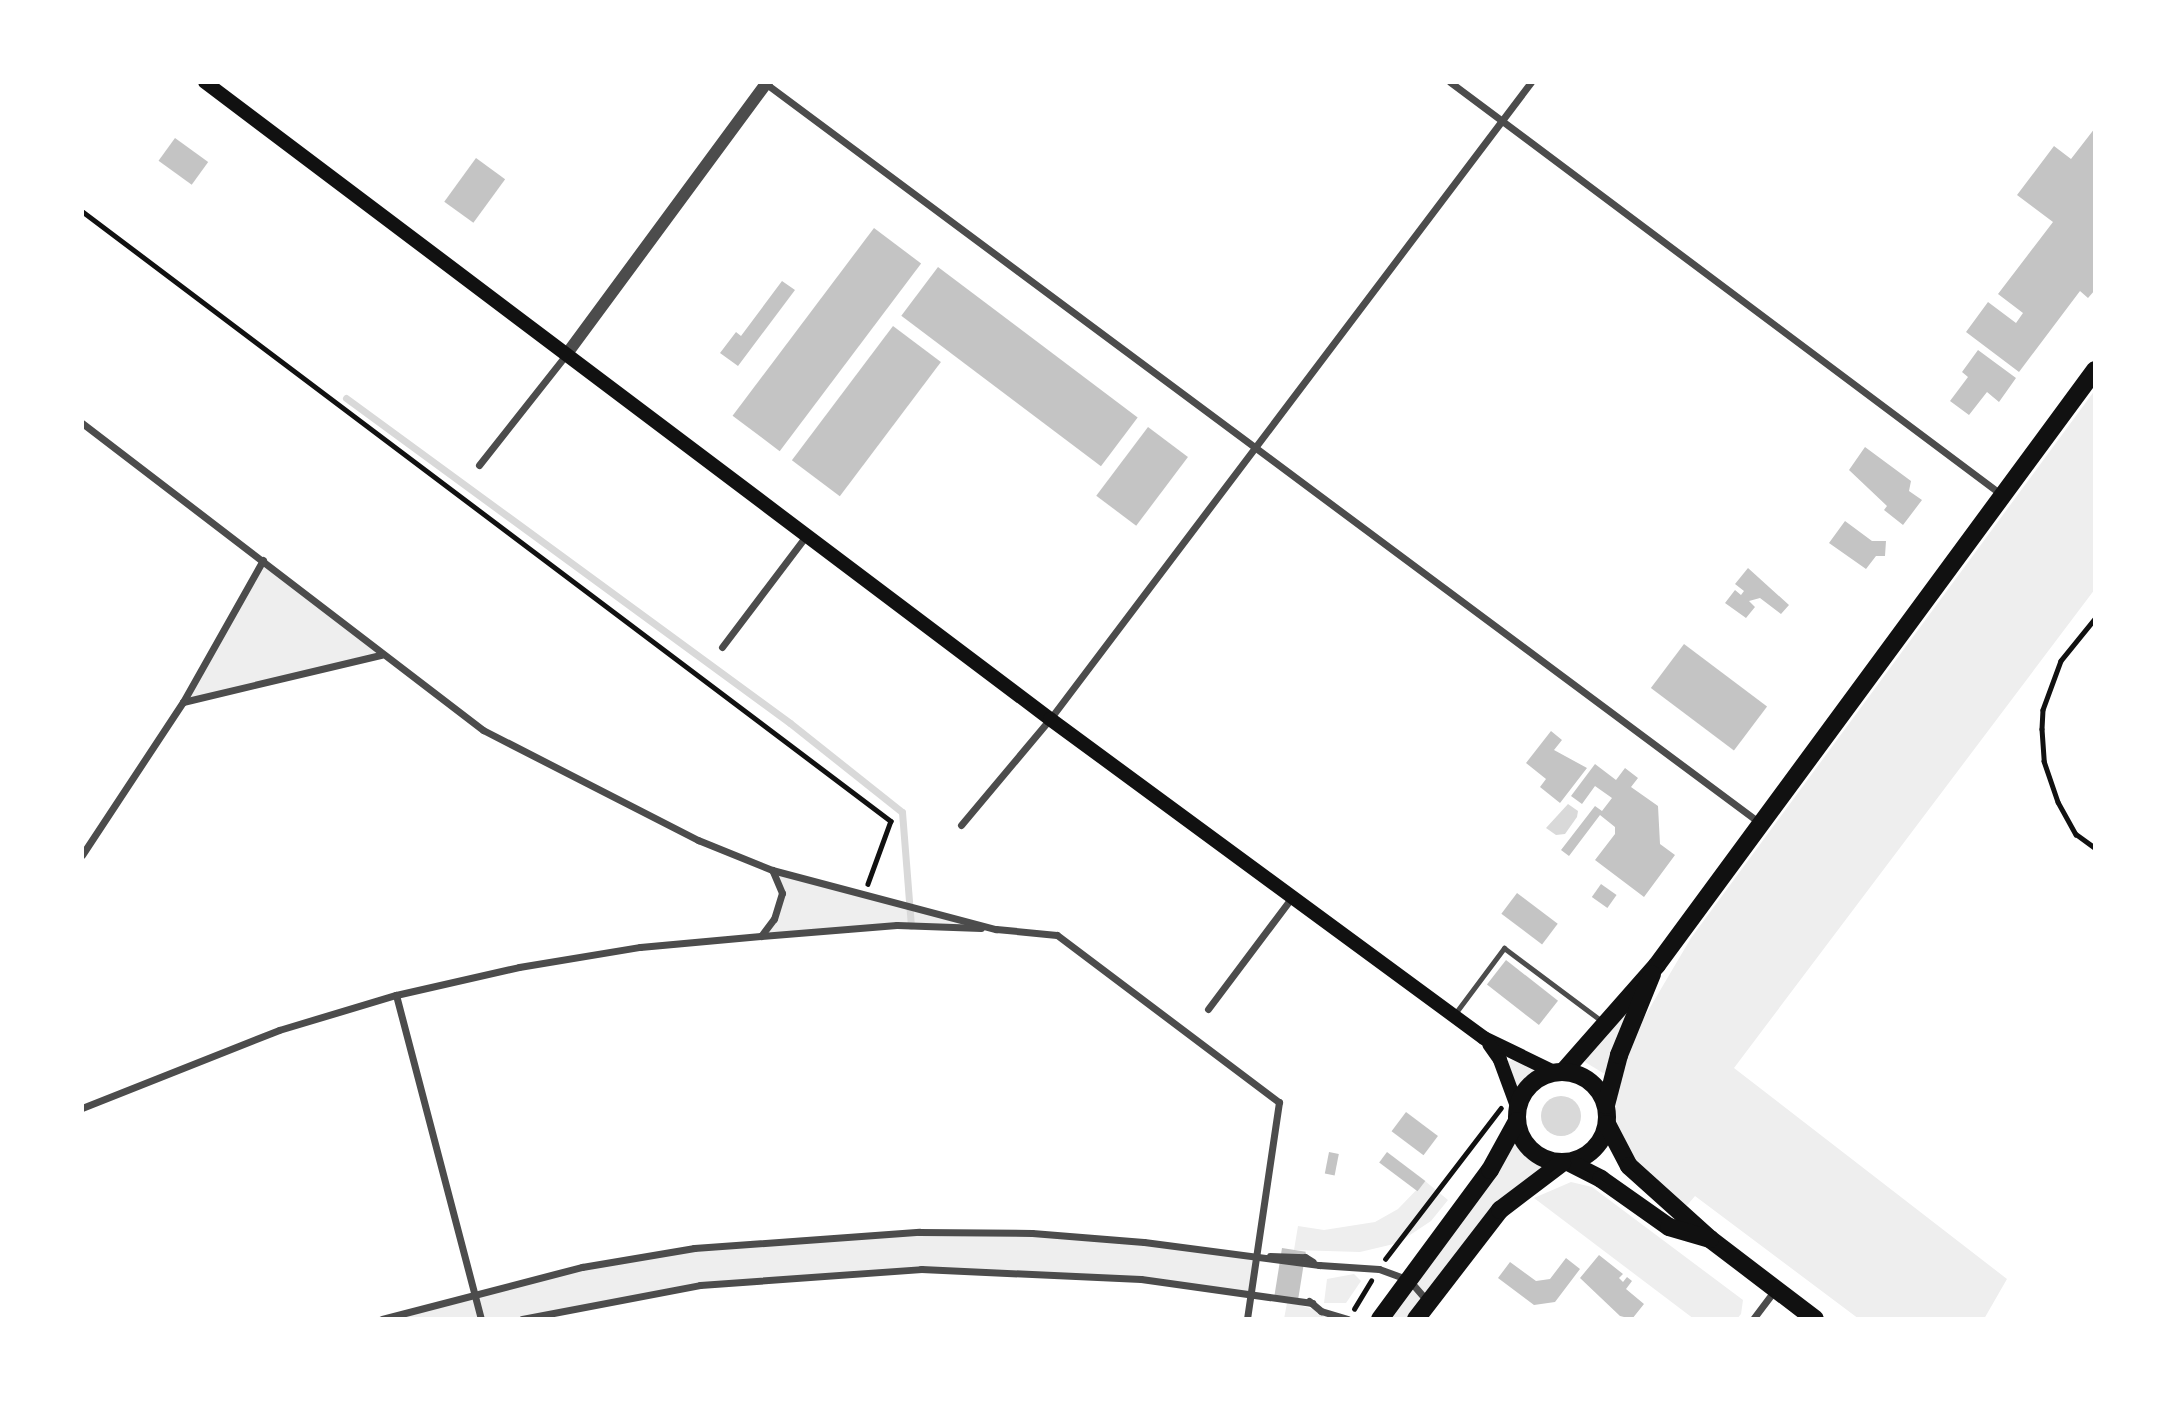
<!DOCTYPE html>
<html>
<head>
<meta charset="utf-8">
<style>
	body { margin:0 }
	#map { position:relative; width:2177px; height:1401px; overflow:hidden; background:#fff; font-family:Arial,sans-serif }
	div>[style] { position:absolute }
	.green>* { inset:0; background:#eee }
	.water>* { inset:0; background:#d9d9d9 }
	.round { border-radius:50% }
	.stream>* { height:7px; margin:-3.5px; padding:0 3.5px; transform-origin:3.5px; border-radius:3.5px; background:#d9d9d9 }
	.building>* { inset:0; background:#c4c4c4; transform-origin:0 0 }
	.path>* { height:4.5px; margin:-2.25px; padding:0 2.25px; transform-origin:2.25px; border-radius:2.25px; background:#111 }
	.service>* { height:5px; margin:-2.5px; padding:0 2.5px; transform-origin:2.5px; border-radius:2.5px; background:#4c4c4c }
	.minor>* { height:7px; margin:-3.5px; padding:0 3.5px; transform-origin:3.5px; border-radius:3.5px; background:#4c4c4c }
	.tertiary>* { height:12px; margin:-6px; padding:0 6px; transform-origin:6px; border-radius:6px; background:#4c4c4c }
	.secondary>* { height:14px; margin:-7px; padding:0 7px; transform-origin:7px; border-radius:7px; background:#111 }
	.primary>* { height:18px; margin:-9px; padding:0 9px; transform-origin:9px; border-radius:9px; background:#111 }
	.primary>.ring { margin:-9px; padding:0; box-sizing:content-box; background:none; border:18px solid #111; border-radius:50% }
	span { translate:-50% -50%; white-space:nowrap; text-align:center; line-height:1.15; -webkit-text-stroke:7px #fff; paint-order:stroke }
	.frame { position:absolute; inset:0; border:84px solid #fff; pointer-events:none }
</style>
</head>
<body>
<div id="map">
	<div class="green">
		<div style="clip-path:polygon(2095px 390px,2095px 589px,1734px 1068px,2007px 1279px,1984px 1319px,1859px 1319px,1695px 1196px,1684px 1209px,1634px 1164px,1616px 1123px,1615px 1093px,1635px 1033px,1691px 938px)"></div>
		<div style="clip-path:polygon(263px 560px,381px 655px,183px 702px)"></div>
		<div style="clip-path:polygon(772px 870px,996px 929px,897px 925px,761px 936px,774px 919px,782px 893px)"></div>
		<div style="clip-path:polygon(1638px 989px,1608px 1076px,1585px 1062px,1585px 1057px)"></div>
		<div style="clip-path:polygon(1513px 1060px,1541px 1070px,1518px 1092px,1508px 1061px)"></div>
		<div style="clip-path:polygon(1520px 1134px,1536px 1155px,1562px 1163px,1539px 1176px,1416px 1319px,1380px 1319px)"></div>
		<div style="clip-path:polygon(1425px 1181px,1448px 1200px,1431px 1221px,1398px 1243px,1360px 1252px,1294px 1250px,1298px 1226px,1324px 1230px,1375px 1222px,1398px 1209px)"></div>
		<div style="clip-path:polygon(1571px 1182px,1592px 1187px,1743px 1300px,1741px 1314px,1737px 1319px,1694px 1319px,1534px 1198px)"></div>
		<div style="clip-path:polygon(1032px 1233px,1256px 1258px,1251px 1295px,1141px 1279px,921px 1269px,700px 1285px,522px 1319px,382px 1319px,474px 1292px,694px 1248px,806px 1237px)"></div>
		<div style="clip-path:polygon(1354px 1274px,1361px 1281px,1346px 1303px,1324px 1303px,1327px 1279px)"></div>
		<div style="clip-path:polygon(1287px 1303px,1299px 1305px,1348px 1319px,1284px 1319px)"></div>
	</div>
	<div class="water">
		<div style="clip-path:polygon(1568px 804px,1578px 811px,1577px 817px,1565px 834px,1556px 835px,1546px 828px)"></div>
		<div class="round" style="left:1541px;top:1096px;width:40px;height:40px"></div>
	</div>
	<div class="stream">
		<div style="left:346px;top:398px;width:550px;rotate:36.2deg"></div>
		<div style="left:790px;top:723px;width:143px;rotate:38.5deg"></div>
		<div style="left:902px;top:812px;width:114px;rotate:85.5deg"></div>
	</div>
	<div class="building">
		<div style="clip-path:polygon(2095px 128px,2095px 290px,2088px 298px,2080px 291px,2019px 372px,1966px 332px,1988px 302px,2016px 323px,2023px 313px,1998px 294px,2053px 222px,2017px 195px,2054px 146px,2071px 159px)"></div>
		<div style="left:175px;top:138px;width:41px;height:28px;rotate:36deg"></div>
		<div style="left:476px;top:158px;width:36px;height:54px;rotate:36deg"></div>
		<div style="left:874px;top:228px;width:59px;height:235px;rotate:37deg"></div>
		<div style="left:938px;top:267px;width:250px;height:61px;rotate:37deg"></div>
		<div style="clip-path:polygon(782px 281px,795px 290px,738px 366px,720px 353px,736px 332px,741px 336px)"></div>
		<div style="left:893px;top:326px;width:60px;height:168px;rotate:37deg"></div>
		<div style="clip-path:polygon(1978px 350px,2016px 378px,1999px 402px,1987px 392px,1969px 415px,1950px 401px,1968px 377px,1962px 372px)"></div>
		<div style="left:1148px;top:427px;width:50px;height:86px;rotate:37deg"></div>
		<div style="clip-path:polygon(1865px 447px,1911px 481px,1909px 491px,1922px 500px,1903px 525px,1884px 510px,1887px 506px,1849px 470px)"></div>
		<div style="clip-path:polygon(1845px 521px,1872px 541px,1886px 541px,1885px 556px,1876px 556px,1866px 569px,1829px 543px)"></div>
		<div style="clip-path:polygon(1748px 568px,1789px 605px,1781px 614px,1760px 598px,1749px 601px,1755px 607px,1746px 618px,1725px 603px,1735px 590px,1741px 595px,1744px 591px,1735px 584px)"></div>
		<div style="left:1684px;top:644px;width:104px;height:55px;rotate:37deg"></div>
		<div style="clip-path:polygon(1551px 731px,1562px 740px,1554px 750px,1587px 768px,1560px 803px,1540px 787px,1546px 779px,1526px 763px)"></div>
		<div style="clip-path:polygon(1595px 764px,1616px 780px,1625px 768px,1638px 778px,1631px 787px,1658px 806px,1660px 844px,1675px 855px,1644px 897px,1595px 860px,1615px 834px,1615px 827px,1600px 815px,1569px 856px,1561px 850px,1595px 806px,1602px 811px,1612px 798px,1595px 786px,1582px 804px,1571px 796px)"></div>
		<div style="left:1601px;top:884px;width:19px;height:16px;rotate:35deg"></div>
		<div style="left:1517px;top:893px;width:51px;height:26px;rotate:37deg"></div>
		<div style="left:1506px;top:960px;width:66px;height:31px;rotate:38deg"></div>
		<div style="left:1406px;top:1112px;width:40px;height:24px;rotate:37deg"></div>
		<div style="left:1329px;top:1152px;width:10px;height:22px;rotate:11deg"></div>
		<div style="left:1387px;top:1152px;width:48px;height:13px;rotate:37deg"></div>
		<div style="left:1282px;top:1248px;width:24px;height:53px;rotate:9deg"></div>
		<div style="clip-path:polygon(1599px 1255px,1623px 1274px,1619px 1278px,1623px 1282px,1627px 1277px,1632px 1281px,1626px 1289px,1644px 1304px,1632px 1319px,1620px 1316px,1580px 1278px)"></div>
		<div style="clip-path:polygon(1566px 1258px,1580px 1269px,1555px 1302px,1534px 1305px,1498px 1278px,1510px 1262px,1536px 1281px,1550px 1279px)"></div>
	</div>
	<div class="path">
		<div style="left:82px;top:211px;width:1013px;rotate:37.02deg"></div>
		<div style="left:891px;top:821px;width:67px;rotate:110.1deg"></div>
		<div style="left:2095px;top:619px;width:54px;rotate:129deg"></div>
		<div style="left:2061px;top:661px;width:52px;rotate:110.2deg"></div>
		<div style="left:2043px;top:710px;width:19px;rotate:93deg"></div>
		<div style="left:2042px;top:729px;width:32px;rotate:86deg"></div>
		<div style="left:2044px;top:761px;width:43px;rotate:71.1deg"></div>
		<div style="left:2058px;top:802px;width:37px;rotate:61deg"></div>
		<div style="left:2076px;top:834px;width:24px;rotate:36deg"></div>
		<div style="left:1385px;top:1259px;width:190px;rotate:-52.5deg"></div>
		<div style="left:1354px;top:1309px;width:33px;rotate:-59deg"></div>
	</div>
	<div class="service">
		<div style="left:1454px;top:1015px;width:84px;rotate:-53.3deg"></div>
		<div style="left:1504px;top:948px;width:124px;rotate:36.8deg"></div>
	</div>
	<div class="minor">
		<div style="left:1450px;top:82px;width:689px;rotate:36.8deg"></div>
		<div style="left:765px;top:83px;width:1240px;rotate:36.64deg"></div>
		<div style="left:82px;top:423px;width:505px;rotate:37.44deg"></div>
		<div style="left:483px;top:730px;width:242px;rotate:27.1deg"></div>
		<div style="left:698px;top:840px;width:80px;rotate:22.1deg"></div>
		<div style="left:772px;top:870px;width:232px;rotate:14.8deg"></div>
		<div style="left:996px;top:929px;width:61px;rotate:5.6deg"></div>
		<div style="left:1057px;top:935px;width:278px;rotate:37deg"></div>
		<div style="left:1279px;top:1102px;width:219px;rotate:98.4deg"></div>
		<div style="left:479px;top:465px;width:140px;rotate:-51.7deg"></div>
		<div style="left:722px;top:647px;width:139px;rotate:-52.9deg"></div>
		<div style="left:183px;top:702px;width:204px;rotate:-13.4deg"></div>
		<div style="left:961px;top:825px;width:138px;rotate:-50deg"></div>
		<div style="left:1050px;top:719px;width:798px;rotate:-52.94deg"></div>
		<div style="left:82px;top:855px;width:183px;rotate:-56.6deg"></div>
		<div style="left:183px;top:702px;width:163px;rotate:-60.6deg"></div>
		<div style="left:761px;top:936px;width:21px;rotate:-53deg"></div>
		<div style="left:774px;top:919px;width:27px;rotate:-73deg"></div>
		<div style="left:782px;top:893px;width:25px;rotate:-113deg"></div>
		<div style="left:396px;top:995px;width:335px;rotate:75.3deg"></div>
		<div style="left:1208px;top:1009px;width:140px;rotate:-53.1deg"></div>
		<div style="left:82px;top:1108px;width:212px;rotate:-21.6deg"></div>
		<div style="left:279px;top:1030px;width:122px;rotate:-16.7deg"></div>
		<div style="left:396px;top:995px;width:126px;rotate:-12.8deg"></div>
		<div style="left:519px;top:967px;width:123px;rotate:-9.4deg"></div>
		<div style="left:640px;top:947px;width:121px;rotate:-5.2deg"></div>
		<div style="left:761px;top:936px;width:136px;rotate:-4.6deg"></div>
		<div style="left:897px;top:925px;width:84px;rotate:2deg"></div>
		<div style="left:1270px;top:1256px;width:35px;rotate:2deg"></div>
		<div style="left:1305px;top:1257px;width:9px;rotate:32deg"></div>
		<div style="left:1309px;top:1301px;width:16px;rotate:40deg"></div>
		<div style="left:1321px;top:1311px;width:28px;rotate:17deg"></div>
		<div style="left:382px;top:1319px;width:207px;rotate:-14.6deg"></div>
		<div style="left:582px;top:1267px;width:114px;rotate:-9.6deg"></div>
		<div style="left:694px;top:1248px;width:226px;rotate:-4.1deg"></div>
		<div style="left:919px;top:1232px;width:113px;rotate:0.5deg"></div>
		<div style="left:1032px;top:1233px;width:112px;rotate:4.6deg"></div>
		<div style="left:1144px;top:1242px;width:177px;rotate:7.5deg"></div>
		<div style="left:1319px;top:1265px;width:60px;rotate:3.8deg"></div>
		<div style="left:1379px;top:1269px;width:32px;rotate:20deg"></div>
		<div style="left:1409px;top:1280px;width:29px;rotate:49deg"></div>
		<div style="left:522px;top:1319px;width:181px;rotate:-10.8deg"></div>
		<div style="left:700px;top:1285px;width:222px;rotate:-4.1deg"></div>
		<div style="left:921px;top:1269px;width:220px;rotate:2.6deg"></div>
		<div style="left:1141px;top:1279px;width:173px;rotate:8deg"></div>
		<div style="left:1753px;top:1319px;width:38px;rotate:-53deg"></div>
	</div>
	<div class="tertiary">
		<div style="left:566px;top:355px;width:339px;rotate:-53.6deg"></div>
	</div>
	<div class="secondary">
		<div style="left:205px;top:82px;width:1058px;rotate:37.01deg"></div>
		<div style="left:1050px;top:719px;width:539px;rotate:36.32deg"></div>
		<div style="left:1484px;top:1038px;width:80px;rotate:25.9deg"></div>
		<div style="left:1489px;top:1044px;width:19px;rotate:55deg"></div>
		<div style="left:1500px;top:1060px;width:52px;rotate:69.8deg"></div>
	</div>
	<div class="primary">
		<div style="left:1563px;top:1072px;width:142px;rotate:-48.7deg"></div>
		<div style="left:1657px;top:965px;width:739px;rotate:-53.64deg"></div>
		<div class="ring" style="left:1517px;top:1072px;width:72px;height:72px"></div>
		<div style="left:1606px;top:1105px;width:52px;rotate:-75.4deg"></div>
		<div style="left:1619px;top:1055px;width:87px;rotate:-67.8deg"></div>
		<div style="left:1607px;top:1124px;width:47px;rotate:62.4deg"></div>
		<div style="left:1629px;top:1166px;width:109px;rotate:42deg"></div>
		<div style="left:1710px;top:1239px;width:132px;rotate:37.3deg"></div>
		<div style="left:1568px;top:1162px;width:37px;rotate:27deg"></div>
		<div style="left:1601px;top:1179px;width:83px;rotate:35.2deg"></div>
		<div style="left:1669px;top:1227px;width:43px;rotate:16.3deg"></div>
		<div style="left:1380px;top:1319px;width:185px;rotate:-53.6deg"></div>
		<div style="left:1490px;top:1170px;width:56px;rotate:-61.1deg"></div>
		<div style="left:1416px;top:1319px;width:138px;rotate:-52.4deg"></div>
		<div style="left:1500px;top:1210px;width:78px;rotate:-37.2deg"></div>
	</div>
	<div class="frame"></div>
</div>
</body>
</html>
